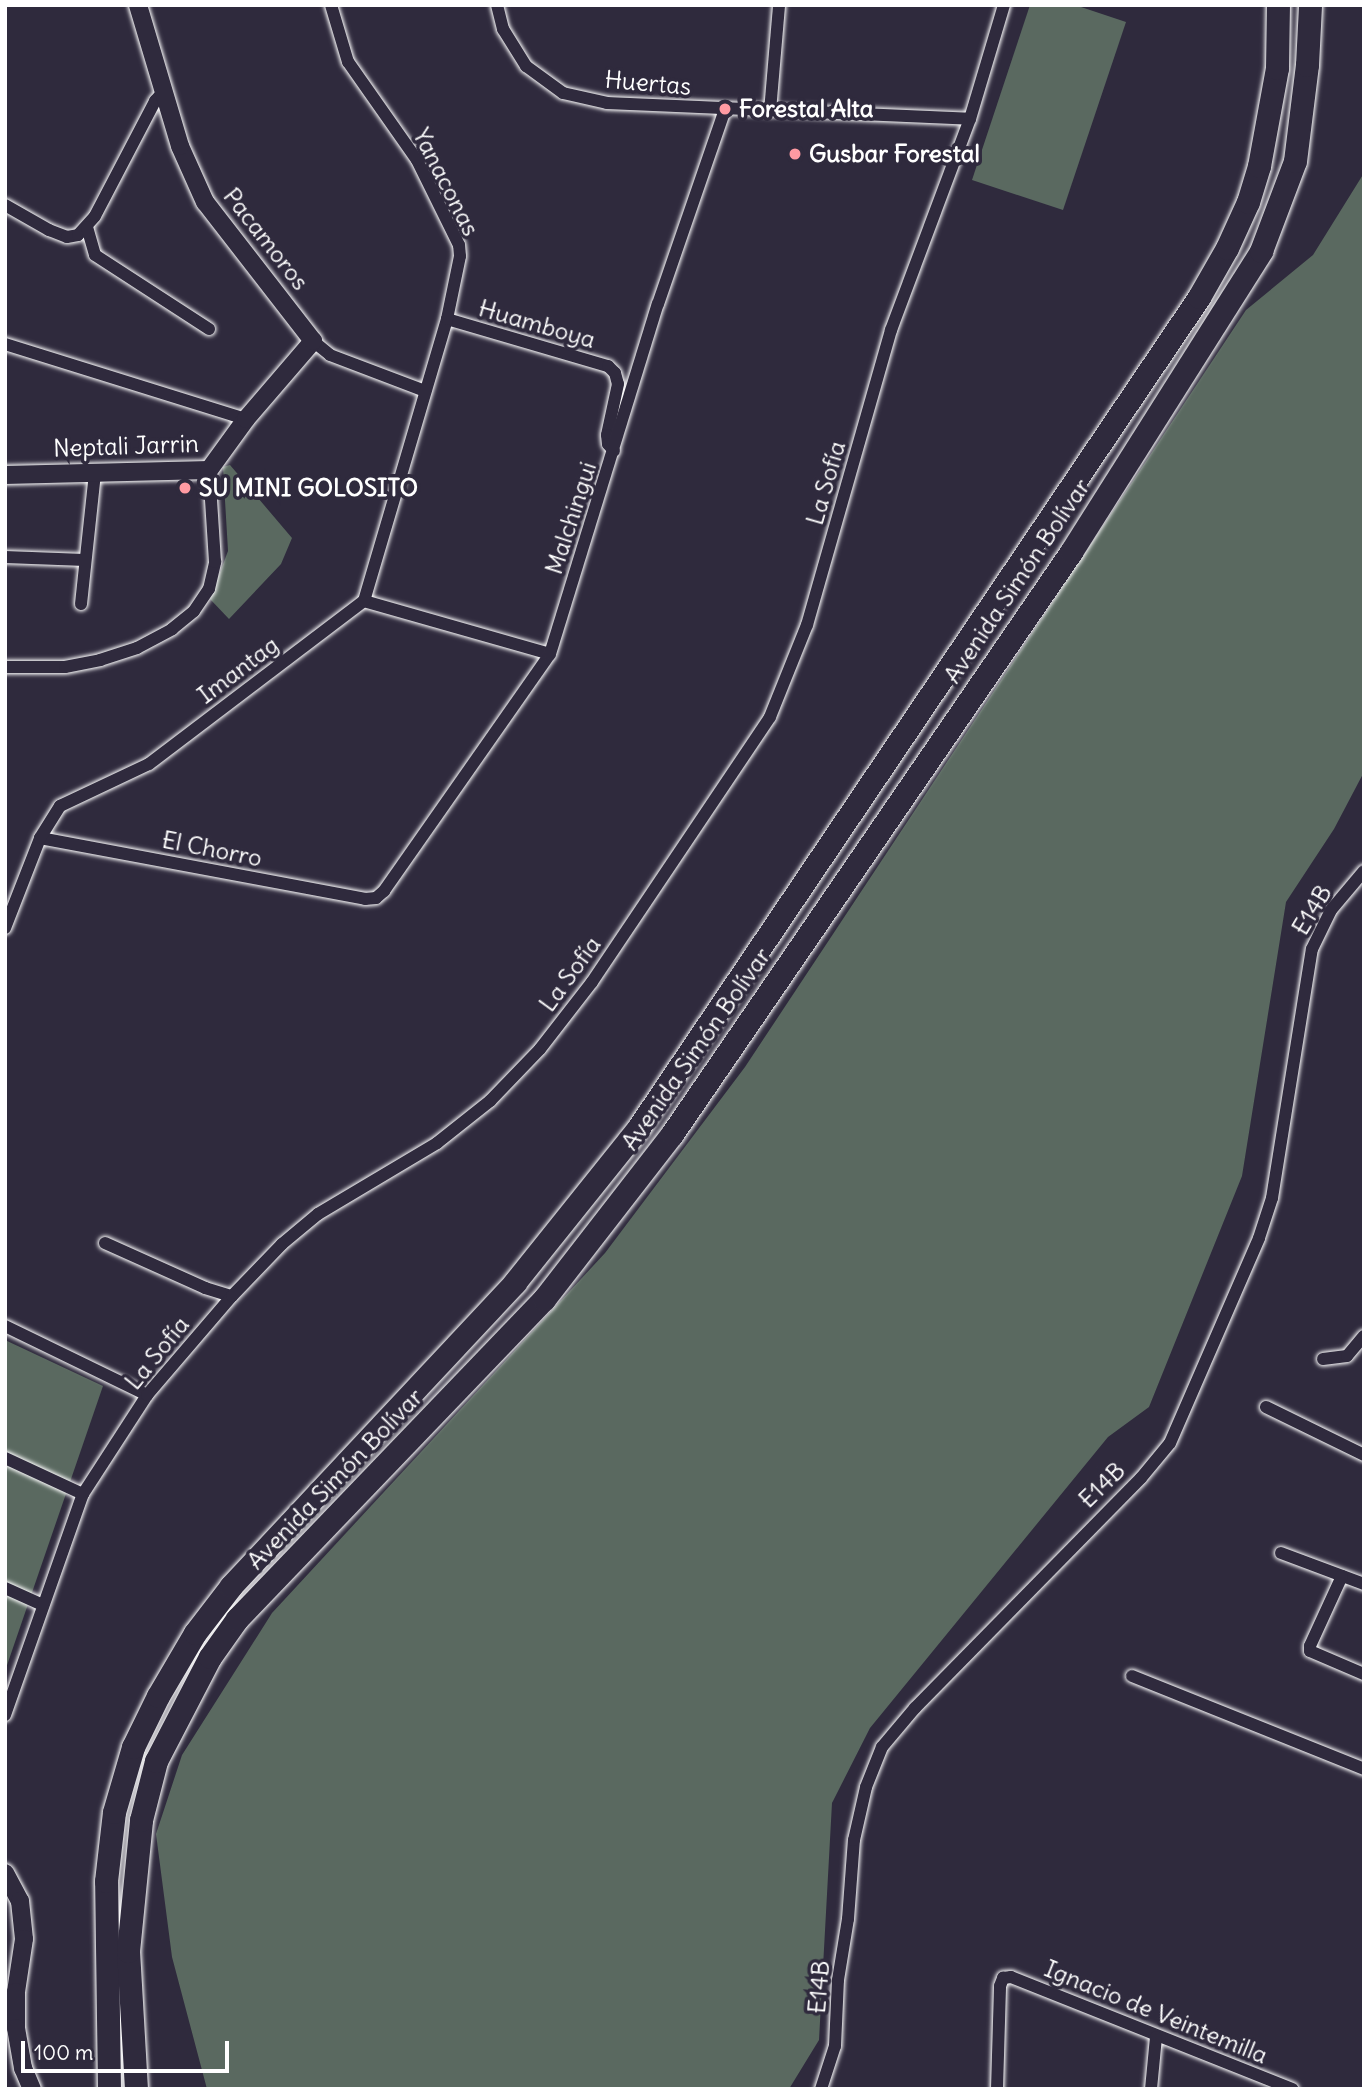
<!DOCTYPE html>
<html>
<head>
<meta charset="utf-8">
<style>
	body { margin:0 }
	#map { position:relative; width:1369px; height:2094px; overflow:hidden; background:#2f2a3d; font-family:Delius,sans-serif }
	div>[style] { position:absolute }
	.green>* { inset:0; background:#5a6960 }
	.roads { filter:drop-shadow(0 0 2px #fff) drop-shadow(0 0 2px #fff) }
	.street>* { height:12px; margin:-6px; padding:0 6px; transform-origin:6px; border-radius:6px; background:#2f2a3d }
	.secondary>* { height:18px; margin:-9px; padding:0 9px; transform-origin:9px; border-radius:9px; background:#2f2a3d }
	.highway>* { height:23px; margin:-11.5px; padding:0 11.5px; transform-origin:11.5px; border-radius:11.5px; background:#2f2a3d }
	.dots>* { width:19px; height:19px; translate:-50% -50%; box-sizing:border-box; border:4px solid #2f2a3d; border-radius:50% }
	span { translate:-50% -50%; white-space:nowrap; text-align:center; line-height:1.15; -webkit-text-stroke:7px #2f2a3d; paint-order:stroke }
	.street-label { font-size:24px; color:#fff }
	.poi-label { font-size:24px; color:#fff; font-weight:700 }
	.left { translate:0 -50%; text-align:left }
	.frame { position:absolute; inset:0; border:7px solid #fff; pointer-events:none }
	.scale { position:absolute; left:21px; top:2041px; width:208px; height:32px; box-sizing:border-box; border:4px solid #fff; border-top:0; padding-left:9px; font-size:21px; line-height:24px; white-space:nowrap; color:#fff; -webkit-text-stroke:5px #2f2a3d; paint-order:stroke }
</style>
</head>
<body>
<div id="map">
	<div class="green">
		<div style="clip-path:polygon(1030px 5px,1075px 5px,1126px 22px,1063px 210px,972px 180px)"></div>
		<div style="clip-path:polygon(1364px 173px,1364px 772px,1334px 829px,1286px 902px,1242px 1176px,1149px 1407px,1108px 1437px,870px 1728px,832px 1803px,819px 2040px,789px 2089px,207px 2089px,172px 1957px,156px 1834px,182px 1755px,272px 1613px,605px 1253px,745px 1067px,1246px 310px,1313px 255px)"></div>
		<div style="clip-path:polygon(230px 465px,292px 538px,281px 564px,229px 619px,210px 599px,228px 551px,223px 467px)"></div>
		<div style="clip-path:polygon(5px 1340px,103px 1386px,5px 1671px)"></div>
	</div>
	<div class="roads">
		<div class="street">
			<div style="left:497px;top:5px;width:25px;rotate:76deg"></div>
			<div style="left:503px;top:29px;width:44px;rotate:58.1deg"></div>
			<div style="left:526px;top:66px;width:46px;rotate:36.1deg"></div>
			<div style="left:563px;top:93px;width:45px;rotate:12.8deg"></div>
			<div style="left:607px;top:103px;width:363px;rotate:2.5deg"></div>
			<div style="left:770px;top:111px;width:106px;rotate:-85.1deg"></div>
			<div style="left:5px;top:205px;width:51px;rotate:29.6deg"></div>
			<div style="left:49px;top:230px;width:19px;rotate:21deg"></div>
			<div style="left:67px;top:237px;width:11px;rotate:-10deg"></div>
			<div style="left:78px;top:235px;width:25px;rotate:-48deg"></div>
			<div style="left:95px;top:216px;width:130px;rotate:-62.4deg"></div>
			<div style="left:155px;top:101px;width:12px;rotate:-48deg"></div>
			<div style="left:87px;top:227px;width:29px;rotate:74deg"></div>
			<div style="left:95px;top:255px;width:136px;rotate:33deg"></div>
			<div style="left:447px;top:319px;width:168px;rotate:16.3deg"></div>
			<div style="left:608px;top:366px;width:10px;rotate:45deg"></div>
			<div style="left:615px;top:373px;width:11px;rotate:75deg"></div>
			<div style="left:618px;top:384px;width:52px;rotate:102.2deg"></div>
			<div style="left:607px;top:435px;width:9px;rotate:84deg"></div>
			<div style="left:608px;top:444px;width:9px;rotate:49deg"></div>
			<div style="left:313px;top:341px;width:22px;rotate:39deg"></div>
			<div style="left:330px;top:355px;width:102px;rotate:20.8deg"></div>
			<div style="left:5px;top:344px;width:252px;rotate:17.3deg"></div>
			<div style="left:5px;top:557px;width:80px;rotate:2.1deg"></div>
			<div style="left:364px;top:601px;width:193px;rotate:15.9deg"></div>
			<div style="left:81px;top:604px;width:132px;rotate:-83.9deg"></div>
			<div style="left:5px;top:667px;width:60px"></div>
			<div style="left:65px;top:667px;width:36px;rotate:-11deg"></div>
			<div style="left:100px;top:660px;width:39px;rotate:-18deg"></div>
			<div style="left:137px;top:648px;width:40px;rotate:-28deg"></div>
			<div style="left:172px;top:629px;width:28px;rotate:-39deg"></div>
			<div style="left:194px;top:611px;width:27px;rotate:-56deg"></div>
			<div style="left:209px;top:589px;width:28px;rotate:-77deg"></div>
			<div style="left:215px;top:562px;width:92px;rotate:-93.7deg"></div>
			<div style="left:40px;top:838px;width:331px;rotate:10.6deg"></div>
			<div style="left:365px;top:899px;width:11px;rotate:-5deg"></div>
			<div style="left:376px;top:898px;width:11px;rotate:-41deg"></div>
			<div style="left:384px;top:891px;width:289px;rotate:-55deg"></div>
			<div style="left:550px;top:654px;width:366px;rotate:-72.9deg"></div>
			<div style="left:658px;top:304px;width:206px;rotate:-71deg"></div>
			<div style="left:5px;top:928px;width:97px;rotate:-68.7deg"></div>
			<div style="left:40px;top:838px;width:38px;rotate:-58deg"></div>
			<div style="left:60px;top:806px;width:98px;rotate:-25.3deg"></div>
			<div style="left:149px;top:764px;width:270px;rotate:-37.2deg"></div>
			<div style="left:364px;top:601px;width:294px;rotate:-73.6deg"></div>
			<div style="left:447px;top:319px;width:64px;rotate:-78.3deg"></div>
			<div style="left:460px;top:256px;width:11px;rotate:-95deg"></div>
			<div style="left:459px;top:245px;width:95px;rotate:-116.3deg"></div>
			<div style="left:417px;top:160px;width:120px;rotate:-125.1deg"></div>
			<div style="left:348px;top:62px;width:59px;rotate:-106.6deg"></div>
			<div style="left:105px;top:1243px;width:110px;rotate:24.2deg"></div>
			<div style="left:205px;top:1288px;width:28px;rotate:17deg"></div>
			<div style="left:5px;top:1326px;width:158px;rotate:25.9deg"></div>
			<div style="left:1323px;top:1359px;width:24px;rotate:-7deg"></div>
			<div style="left:1347px;top:1356px;width:26px;rotate:-50deg"></div>
			<div style="left:1266px;top:1407px;width:109px;rotate:26.1deg"></div>
			<div style="left:5px;top:1458px;width:86px;rotate:24.8deg"></div>
			<div style="left:1281px;top:1553px;width:89px;rotate:20.5deg"></div>
			<div style="left:1342px;top:1576px;width:77px;rotate:114.6deg"></div>
			<div style="left:1310px;top:1646px;width:5px;rotate:90deg"></div>
			<div style="left:1310px;top:1651px;width:59px;rotate:23.1deg"></div>
			<div style="left:5px;top:1588px;width:42px;rotate:24.1deg"></div>
			<div style="left:1132px;top:1676px;width:250px;rotate:21.8deg"></div>
			<div style="left:5px;top:1715px;width:234px;rotate:-70.6deg"></div>
			<div style="left:83px;top:1494px;width:118px;rotate:-57.1deg"></div>
			<div style="left:147px;top:1395px;width:130px;rotate:-49.4deg"></div>
			<div style="left:232px;top:1296px;width:72px;rotate:-46.1deg"></div>
			<div style="left:282px;top:1244px;width:47px;rotate:-39.8deg"></div>
			<div style="left:318px;top:1214px;width:139px;rotate:-30.8deg"></div>
			<div style="left:437px;top:1143px;width:68px;rotate:-38.4deg"></div>
			<div style="left:490px;top:1101px;width:72px;rotate:-46.1deg"></div>
			<div style="left:540px;top:1049px;width:85px;rotate:-52.2deg"></div>
			<div style="left:592px;top:982px;width:319px;rotate:-56.1deg"></div>
			<div style="left:770px;top:717px;width:99px;rotate:-68.1deg"></div>
			<div style="left:807px;top:625px;width:307px;rotate:-74.1deg"></div>
			<div style="left:891px;top:330px;width:225px;rotate:-69.5deg"></div>
			<div style="left:970px;top:119px;width:119px;rotate:-73.4deg"></div>
			<div style="left:821px;top:2089px;width:45px;rotate:-72deg"></div>
			<div style="left:835px;top:2046px;width:66px;rotate:-87.4deg"></div>
			<div style="left:838px;top:1980px;width:62px;rotate:-80.7deg"></div>
			<div style="left:848px;top:1919px;width:79px;rotate:-85.7deg"></div>
			<div style="left:854px;top:1840px;width:54px;rotate:-77.2deg"></div>
			<div style="left:866px;top:1787px;width:43px;rotate:-68.2deg"></div>
			<div style="left:882px;top:1747px;width:51px;rotate:-49.8deg"></div>
			<div style="left:915px;top:1708px;width:322px;rotate:-45.5deg"></div>
			<div style="left:1141px;top:1478px;width:45px;rotate:-50.4deg"></div>
			<div style="left:1170px;top:1443px;width:223px;rotate:-66.5deg"></div>
			<div style="left:1259px;top:1238px;width:42px;rotate:-72deg"></div>
			<div style="left:1272px;top:1198px;width:252px;rotate:-80.9deg"></div>
			<div style="left:1312px;top:949px;width:43px;rotate:-64deg"></div>
			<div style="left:1331px;top:910px;width:51px;rotate:-49.8deg"></div>
			<div style="left:997px;top:2089px;width:103px;rotate:-88.3deg"></div>
			<div style="left:1000px;top:1986px;width:9px;rotate:-69deg"></div>
			<div style="left:1003px;top:1978px;width:8px;rotate:-7deg"></div>
			<div style="left:1011px;top:1977px;width:303px;rotate:21.7deg"></div>
			<div style="left:1151px;top:2089px;width:52px;rotate:-84.5deg"></div>
		</div>
		<div class="secondary">
			<div style="left:5px;top:475px;width:204px;rotate:-1.4deg"></div>
			<div style="left:209px;top:470px;width:63px;rotate:-54deg"></div>
			<div style="left:246px;top:419px;width:103px;rotate:-49.3deg"></div>
			<div style="left:313px;top:341px;width:176px;rotate:-127.8deg"></div>
			<div style="left:205px;top:202px;width:61px;rotate:-114.1deg"></div>
			<div style="left:180px;top:146px;width:147px;rotate:-106.6deg"></div>
			<div style="left:5px;top:1873px;width:32px;rotate:62deg"></div>
			<div style="left:20px;top:1901px;width:38px;rotate:84deg"></div>
			<div style="left:24px;top:1939px;width:54px;rotate:98.6deg"></div>
			<div style="left:16px;top:1992px;width:36px;rotate:90deg"></div>
			<div style="left:16px;top:2028px;width:41px;rotate:80.1deg"></div>
			<div style="left:23px;top:2068px;width:23px;rotate:67deg"></div>
		</div>
		<div class="highway">
			<div style="left:109px;top:2089px;width:208px;rotate:-90.8deg"></div>
			<div style="left:106px;top:1881px;width:69px;rotate:-83.4deg"></div>
			<div style="left:114px;top:1812px;width:68px;rotate:-73.7deg"></div>
			<div style="left:133px;top:1747px;width:57px;rotate:-63.9deg"></div>
			<div style="left:158px;top:1696px;width:73px;rotate:-59.6deg"></div>
			<div style="left:195px;top:1633px;width:59px;rotate:-52.5deg"></div>
			<div style="left:231px;top:1586px;width:416px;rotate:-46.9deg"></div>
			<div style="left:515px;top:1282px;width:198px;rotate:-51.3deg"></div>
			<div style="left:639px;top:1127px;width:1001px;rotate:-55.99deg"></div>
			<div style="left:1199px;top:297px;width:56px;rotate:-60.3deg"></div>
			<div style="left:1227px;top:248px;width:51px;rotate:-65.5deg"></div>
			<div style="left:1248px;top:202px;width:38px;rotate:-73deg"></div>
			<div style="left:1259px;top:166px;width:100px;rotate:-79.6deg"></div>
			<div style="left:1277px;top:68px;width:63px;rotate:-89.1deg"></div>
			<div style="left:136px;top:2089px;width:138px;rotate:-93.3deg"></div>
			<div style="left:128px;top:1951px;width:132px;rotate:-84.3deg"></div>
			<div style="left:141px;top:1820px;width:61px;rotate:-75.7deg"></div>
			<div style="left:156px;top:1761px;width:117px;rotate:-62.6deg"></div>
			<div style="left:210px;top:1657px;width:47px;rotate:-54.6deg"></div>
			<div style="left:237px;top:1619px;width:443px;rotate:-46.2deg"></div>
			<div style="left:544px;top:1299px;width:209px;rotate:-52.2deg"></div>
			<div style="left:672px;top:1134px;width:706px;rotate:-55.57deg"></div>
			<div style="left:1071px;top:552px;width:356px;rotate:-57.7deg"></div>
			<div style="left:1261px;top:251px;width:96px;rotate:-69.3deg"></div>
			<div style="left:1295px;top:161px;width:97px;rotate:-82.9deg"></div>
			<div style="left:1307px;top:65px;width:60px;rotate:-87.1deg"></div>
		</div>
	</div>
	<div class="dots">
		<div style="left:725px;top:109px;background:#ff9aa2"></div>
		<div style="left:795px;top:154px;background:#ff9aa2"></div>
		<div style="left:185px;top:488px;background:#ff9aa2"></div>
	</div>
	<div class="street-label">
		<span style="left:648px;top:83px;rotate:5deg">Huertas</span>
		<span style="left:446px;top:182px;rotate:63deg">Yanaconas</span>
		<span style="left:266px;top:239px;rotate:52deg">Pacamoros</span>
		<span style="left:537px;top:324px;rotate:16deg">Huamboya</span>
		<span style="left:126px;top:446px;rotate:-2deg">Neptali Jarrin</span>
		<span style="left:826px;top:483px;rotate:-74deg">La Sofía</span>
		<span style="left:571px;top:518px;rotate:-72deg">Malchingui</span>
		<span style="left:1017px;top:581px;rotate:-56deg">Avenida Simón Bolívar</span>
		<span style="left:238px;top:670px;rotate:-37deg">Imantag</span>
		<span style="left:212px;top:849px;rotate:11deg">El Chorro</span>
		<span style="left:1312px;top:910px;rotate:-59deg">E14B</span>
		<span style="left:570px;top:974px;rotate:-54deg">La Sofía</span>
		<span style="left:696px;top:1049px;rotate:-55deg">Avenida Simón Bolívar</span>
		<span style="left:157px;top:1353px;rotate:-51deg">La Sofía</span>
		<span style="left:335px;top:1479px;rotate:-46deg">Avenida Simón Bolívar</span>
		<span style="left:1102px;top:1485px;rotate:-44deg">E14B</span>
		<span style="left:819px;top:1987px;rotate:-85deg">E14B</span>
		<span style="left:1156px;top:2012px;rotate:22deg">Ignacio de Veintemilla</span>
	</div>
	<div class="poi-label">
		<span class="left" style="left:739px;top:109px">Forestal Alta</span>
		<span class="left" style="left:809px;top:154px">Gusbar Forestal</span>
		<span class="left" style="left:199px;top:488px">SU MINI GOLOSITO</span>
	</div>
	<div class="frame"></div>
	<div class="scale">100 m</div>
</div>
</body>
</html>
